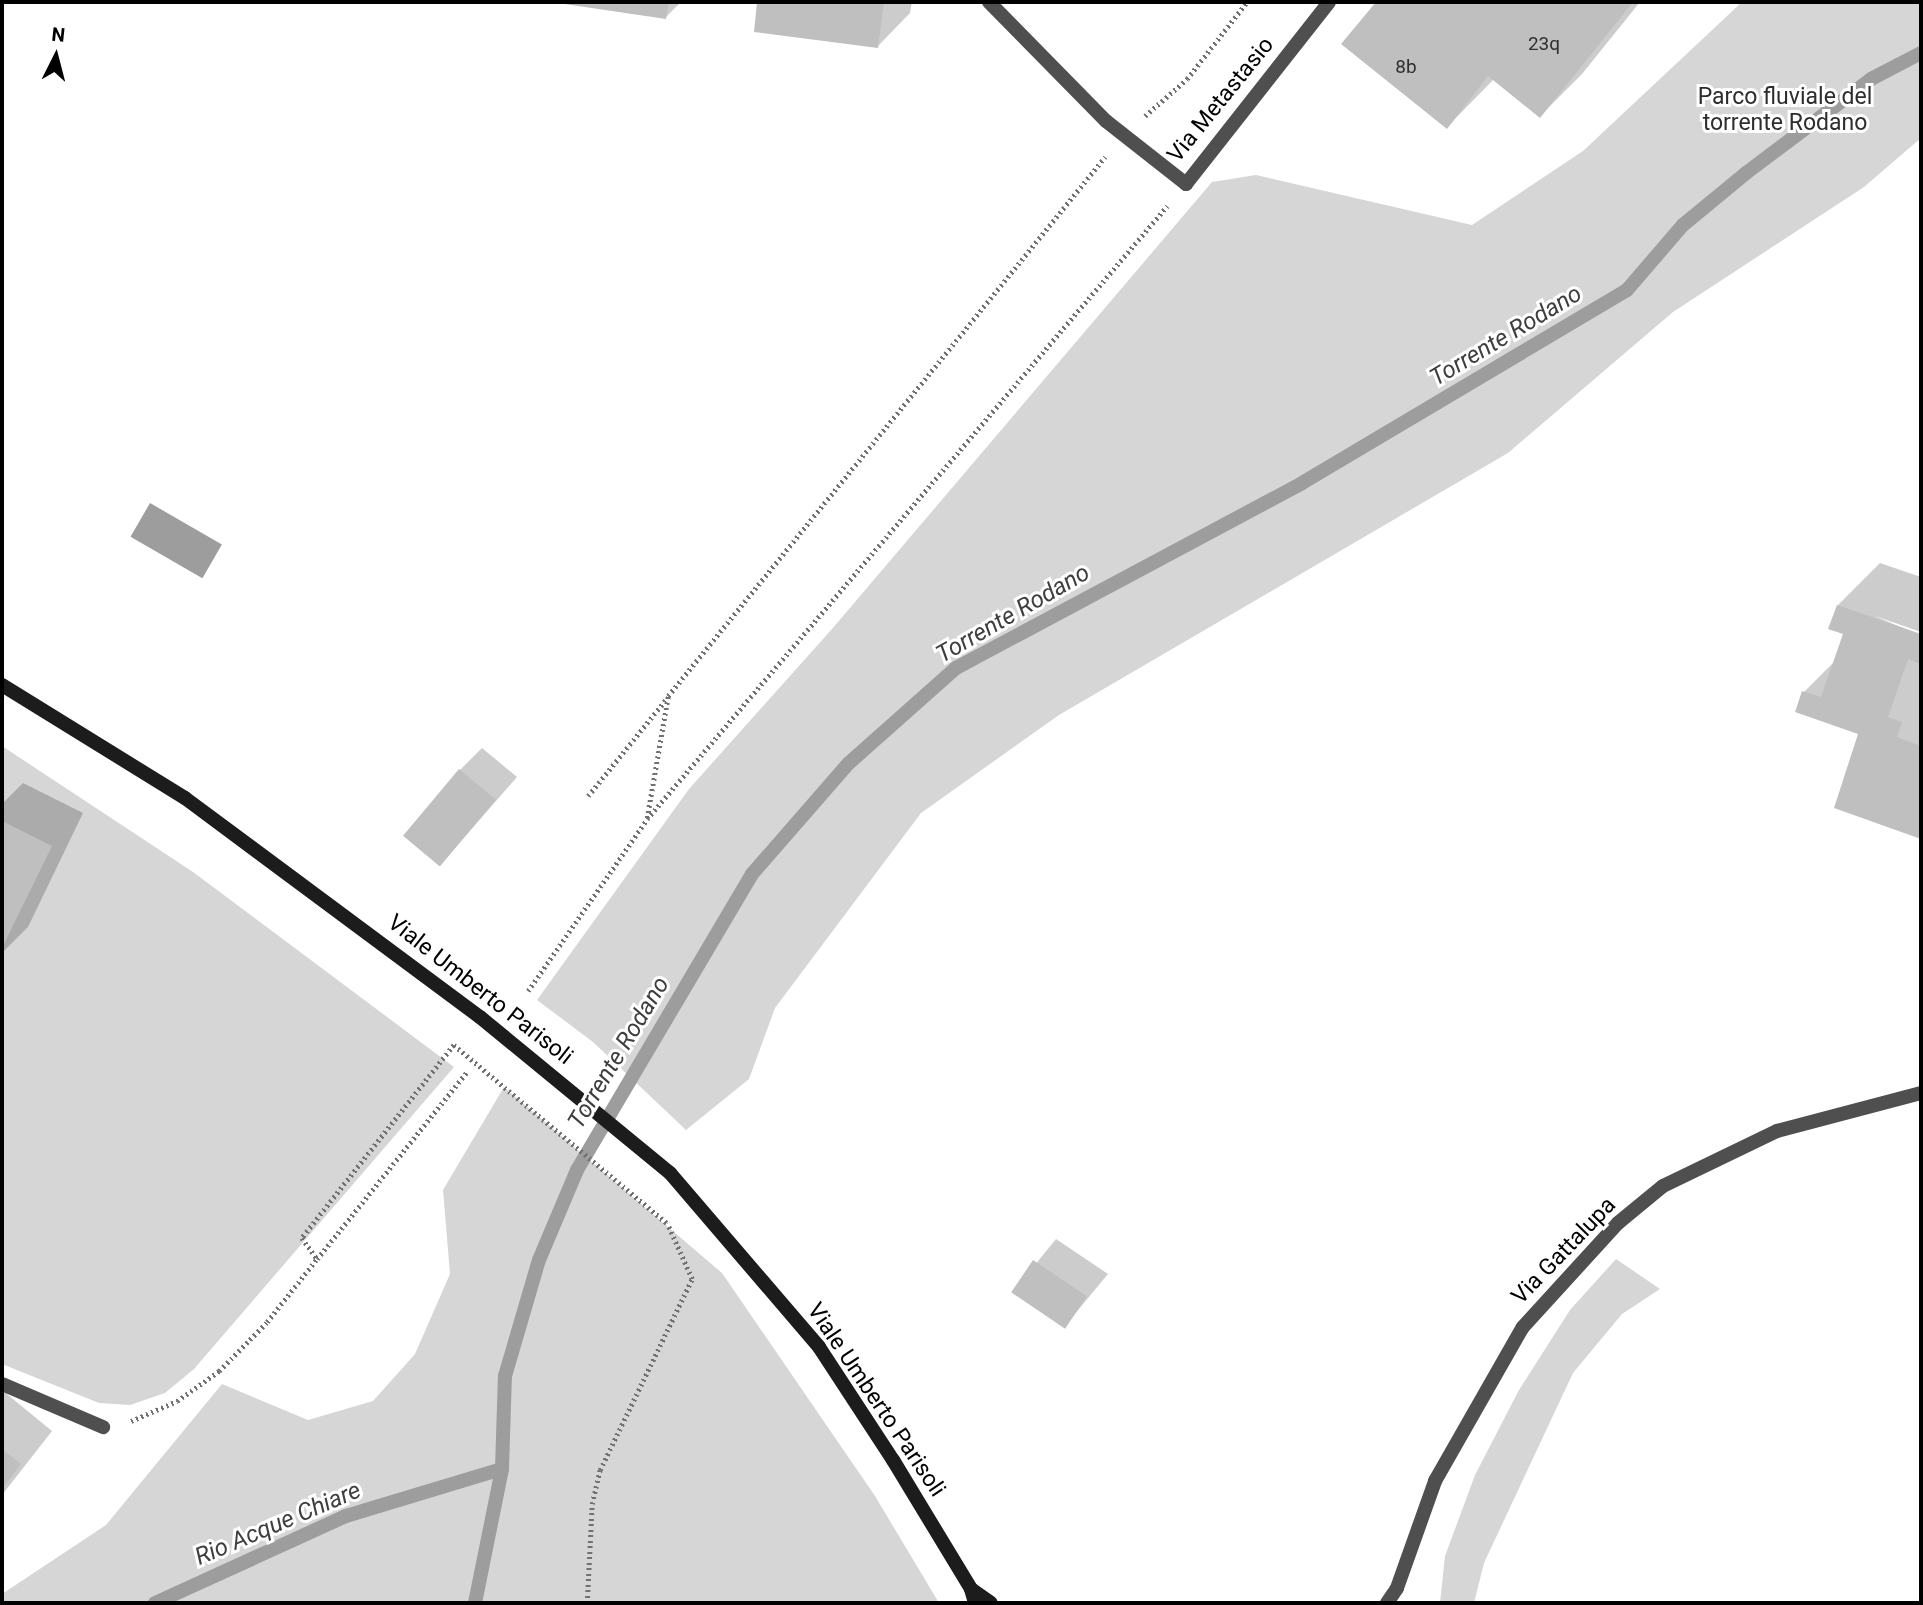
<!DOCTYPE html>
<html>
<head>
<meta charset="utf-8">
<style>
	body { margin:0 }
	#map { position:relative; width:1923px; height:1605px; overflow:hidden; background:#fff; font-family:Roboto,sans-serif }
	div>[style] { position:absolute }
	.green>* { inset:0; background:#d6d6d6 }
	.water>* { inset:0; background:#9d9d9d; transform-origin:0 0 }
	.shadow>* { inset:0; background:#0003 }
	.stream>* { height:14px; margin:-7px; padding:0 7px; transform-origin:7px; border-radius:7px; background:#9d9d9d }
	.building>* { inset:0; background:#bfbfbf; transform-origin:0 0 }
	.path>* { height:4.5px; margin-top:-2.25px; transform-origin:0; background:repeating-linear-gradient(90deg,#717171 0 2px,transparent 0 5.5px) }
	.minor>* { height:14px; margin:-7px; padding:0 7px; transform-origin:7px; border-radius:7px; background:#4f4f4f }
	.secondary>* { height:14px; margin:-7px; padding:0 7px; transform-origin:7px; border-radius:7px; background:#1c1c1c }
	.path-bridge>* { height:4.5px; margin-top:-2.25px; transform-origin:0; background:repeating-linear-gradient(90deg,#717171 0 2px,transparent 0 5.5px) }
	.secondary-bridge>* { height:14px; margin:-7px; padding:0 7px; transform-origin:7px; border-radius:7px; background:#1c1c1c }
	span { translate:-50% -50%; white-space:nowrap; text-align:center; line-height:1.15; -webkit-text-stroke:6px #fff; paint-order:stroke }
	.number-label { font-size:19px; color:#303030 }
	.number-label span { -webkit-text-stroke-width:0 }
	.park-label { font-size:23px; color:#2d2d2d }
	.street-label { font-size:23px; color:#000 }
	.water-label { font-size:24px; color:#3e3e3e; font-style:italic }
	.frame { position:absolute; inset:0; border:4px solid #000; pointer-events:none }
	.north { position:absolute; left:21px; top:21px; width:70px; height:70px; -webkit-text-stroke:5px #fff; paint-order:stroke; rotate:6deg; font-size:19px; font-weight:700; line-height:28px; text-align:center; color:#000 }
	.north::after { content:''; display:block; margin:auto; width:24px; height:32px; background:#000; clip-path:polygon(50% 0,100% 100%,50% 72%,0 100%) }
</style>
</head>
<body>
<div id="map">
	<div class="green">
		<div style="clip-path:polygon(1742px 2px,1921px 2px,1921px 138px,1864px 187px,1673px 312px,1508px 453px,1059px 715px,921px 813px,775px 1008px,749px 1079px,686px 1130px,593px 1042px,537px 1000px,689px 789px,832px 629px,1212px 182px,1256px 175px,1472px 225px,1583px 151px)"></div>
		<div style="clip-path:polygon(2px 746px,193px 872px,454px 1067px,194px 1369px,165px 1393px,130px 1405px,99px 1403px,2px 1364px)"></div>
		<div style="clip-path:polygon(504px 1087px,722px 1273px,875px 1496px,939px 1603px,2px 1603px,2px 1594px,106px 1525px,222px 1384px,308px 1420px,373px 1401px,415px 1354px,450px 1274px,443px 1190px)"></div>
		<div style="clip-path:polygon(1616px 1259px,1660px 1289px,1622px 1314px,1573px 1373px,1484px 1563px,1474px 1603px,1440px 1603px,1445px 1556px,1475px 1475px,1519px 1390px,1570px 1310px)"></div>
	</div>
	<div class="water">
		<div style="left:150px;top:503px;width:83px;height:39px;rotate:30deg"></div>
	</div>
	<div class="shadow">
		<div style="clip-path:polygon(552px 2px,681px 2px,666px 17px)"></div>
		<div style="clip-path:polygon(759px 2px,912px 2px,910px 13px,878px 46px,755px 30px)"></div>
		<div style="clip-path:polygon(1378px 2px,1640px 2px,1582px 74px,1540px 116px,1494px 79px,1447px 127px,1344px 43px)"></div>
		<div style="clip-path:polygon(1880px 563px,1921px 577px,1921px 632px,1875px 616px,1921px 636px,1921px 837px,1836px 807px,1860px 733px,1798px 711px,1804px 692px,1836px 660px,1845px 633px,1838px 605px)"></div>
		<div style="clip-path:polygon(482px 748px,517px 777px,441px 864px,460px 770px)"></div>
		<div style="clip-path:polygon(23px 783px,83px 813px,28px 927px,2px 953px,2px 804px)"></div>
		<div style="clip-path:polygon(1056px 1239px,1108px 1274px,1064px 1327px,1013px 1292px)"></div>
		<div style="clip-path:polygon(2px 1390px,52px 1431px,2px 1495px)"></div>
	</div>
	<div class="stream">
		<div style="left:155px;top:1603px;width:210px;rotate:-24.5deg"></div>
		<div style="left:346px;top:1516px;width:163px;rotate:-16.8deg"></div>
		<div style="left:475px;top:1603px;width:137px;rotate:-78.6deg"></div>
		<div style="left:502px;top:1469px;width:93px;rotate:-88.2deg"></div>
		<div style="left:505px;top:1376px;width:121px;rotate:-73.7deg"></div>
		<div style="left:539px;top:1260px;width:98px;rotate:-67.1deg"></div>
		<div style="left:577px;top:1170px;width:344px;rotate:-59.4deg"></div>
		<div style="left:752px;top:874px;width:147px;rotate:-48.9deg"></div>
		<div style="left:849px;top:763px;width:143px;rotate:-41.6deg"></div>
		<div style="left:956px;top:668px;width:392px;rotate:-28.1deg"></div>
		<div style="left:1302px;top:483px;width:378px;rotate:-30.7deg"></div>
		<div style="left:1627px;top:290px;width:86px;rotate:-49.3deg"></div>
		<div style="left:1683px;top:225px;width:82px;rotate:-39.5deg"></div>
		<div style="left:1746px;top:173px;width:156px;rotate:-36.9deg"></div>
		<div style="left:1871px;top:79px;width:56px;rotate:-27.5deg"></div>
	</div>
	<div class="building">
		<div style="clip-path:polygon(551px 2px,669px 2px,666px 19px)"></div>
		<div style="clip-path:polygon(757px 2px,884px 2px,878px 48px,754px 32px)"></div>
		<div style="clip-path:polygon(1376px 2px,1633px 2px,1540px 118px,1488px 76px,1447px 129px,1341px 44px)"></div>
		<div style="clip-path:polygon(1837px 605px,1921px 634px,1921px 664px,1908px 659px,1888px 717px,1902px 722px,1897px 737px,1921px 746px,1921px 839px,1834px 808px,1858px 734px,1795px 712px,1802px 691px,1821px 697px,1843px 634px,1828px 629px)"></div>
		<div style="left:459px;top:769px;width:48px;height:87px;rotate:40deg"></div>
		<div style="clip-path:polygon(2px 821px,52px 846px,2px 948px)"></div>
		<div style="left:1033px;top:1260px;width:65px;height:39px;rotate:34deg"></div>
		<div style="clip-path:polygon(2px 1449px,21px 1464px,2px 1489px)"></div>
	</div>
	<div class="path">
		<div style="left:1145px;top:116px;width:56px;rotate:-41.4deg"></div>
		<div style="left:1187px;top:79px;width:98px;rotate:-52.1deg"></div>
		<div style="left:588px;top:796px;width:127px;rotate:-51.1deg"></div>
		<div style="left:647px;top:818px;width:124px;rotate:-80.2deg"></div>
		<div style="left:668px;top:696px;width:694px;rotate:-50.97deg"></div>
		<div style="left:528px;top:991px;width:209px;rotate:-55.3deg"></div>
		<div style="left:647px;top:819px;width:804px;rotate:-49.69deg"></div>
		<div style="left:454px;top:1045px;width:246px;rotate:128.2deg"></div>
		<div style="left:302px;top:1238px;width:26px;rotate:54deg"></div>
		<div style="left:317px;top:1259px;width:240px;rotate:-51.3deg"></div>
		<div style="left:131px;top:1421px;width:50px;rotate:-23.5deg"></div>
		<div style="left:177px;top:1401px;width:52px;rotate:-35.5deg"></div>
		<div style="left:219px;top:1371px;width:69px;rotate:-45.6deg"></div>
		<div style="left:267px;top:1322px;width:79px;rotate:-51.7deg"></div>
		<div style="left:587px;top:1603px;width:99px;rotate:-87.1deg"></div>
		<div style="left:592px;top:1504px;width:35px;rotate:-77deg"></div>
		<div style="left:600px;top:1470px;width:212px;rotate:-64.3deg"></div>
		<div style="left:692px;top:1279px;width:61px;rotate:-114.1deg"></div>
	</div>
	<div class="minor">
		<div style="left:989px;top:2px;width:167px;rotate:45.5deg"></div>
		<div style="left:1106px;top:121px;width:102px;rotate:38.2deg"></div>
		<div style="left:1186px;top:184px;width:231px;rotate:-51.8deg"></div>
		<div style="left:2px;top:1384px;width:110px;rotate:23.1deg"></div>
		<div style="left:1387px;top:1603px;width:18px;rotate:-56deg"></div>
		<div style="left:1397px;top:1588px;width:114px;rotate:-70.4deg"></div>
		<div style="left:1435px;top:1481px;width:177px;rotate:-60.3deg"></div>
		<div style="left:1523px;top:1327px;width:141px;rotate:-47.6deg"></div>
		<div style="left:1618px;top:1223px;width:58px;rotate:-39.4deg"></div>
		<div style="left:1663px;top:1186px;width:127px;rotate:-25.8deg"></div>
		<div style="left:1777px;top:1131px;width:149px;rotate:-14.8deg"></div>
	</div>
	<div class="secondary">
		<div style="left:2px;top:685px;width:215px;rotate:31.7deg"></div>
		<div style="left:185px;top:798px;width:367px;rotate:36.6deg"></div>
		<div style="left:670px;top:1173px;width:229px;rotate:49.4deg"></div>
		<div style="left:819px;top:1347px;width:135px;rotate:56.8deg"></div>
		<div style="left:893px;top:1460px;width:151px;rotate:58.8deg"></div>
		<div style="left:971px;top:1589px;width:15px;rotate:74deg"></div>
		<div style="left:971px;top:1589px;width:24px;rotate:35deg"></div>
	</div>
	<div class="path-bridge">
		<div style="left:454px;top:1045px;width:278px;rotate:39.9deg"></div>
	</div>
	<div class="secondary-bridge">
		<div style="left:480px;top:1017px;width:246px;rotate:39.4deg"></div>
	</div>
	<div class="number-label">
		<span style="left:1544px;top:44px">23q</span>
		<span style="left:1406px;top:67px">8b</span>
	</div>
	<div class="park-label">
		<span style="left:1785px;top:110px">Parco fluviale del<br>torrente Rodano</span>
	</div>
	<div class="street-label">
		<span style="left:1221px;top:100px;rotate:-51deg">Via Metastasio</span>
		<span style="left:480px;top:990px;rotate:38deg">Viale Umberto Parisoli</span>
		<span style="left:1564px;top:1251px;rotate:-46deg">Via Gattalupa</span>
		<span style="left:876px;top:1400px;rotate:56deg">Viale Umberto Parisoli</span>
	</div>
	<div class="water-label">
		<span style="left:1506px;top:336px;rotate:-31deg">Torrente Rodano</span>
		<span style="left:1013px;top:614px;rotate:-30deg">Torrente Rodano</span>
		<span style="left:619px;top:1053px;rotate:-59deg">Torrente Rodano</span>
		<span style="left:278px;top:1524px;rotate:-23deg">Rio Acque Chiare</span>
	</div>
	<div class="frame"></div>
	<div class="north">N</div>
</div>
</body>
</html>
